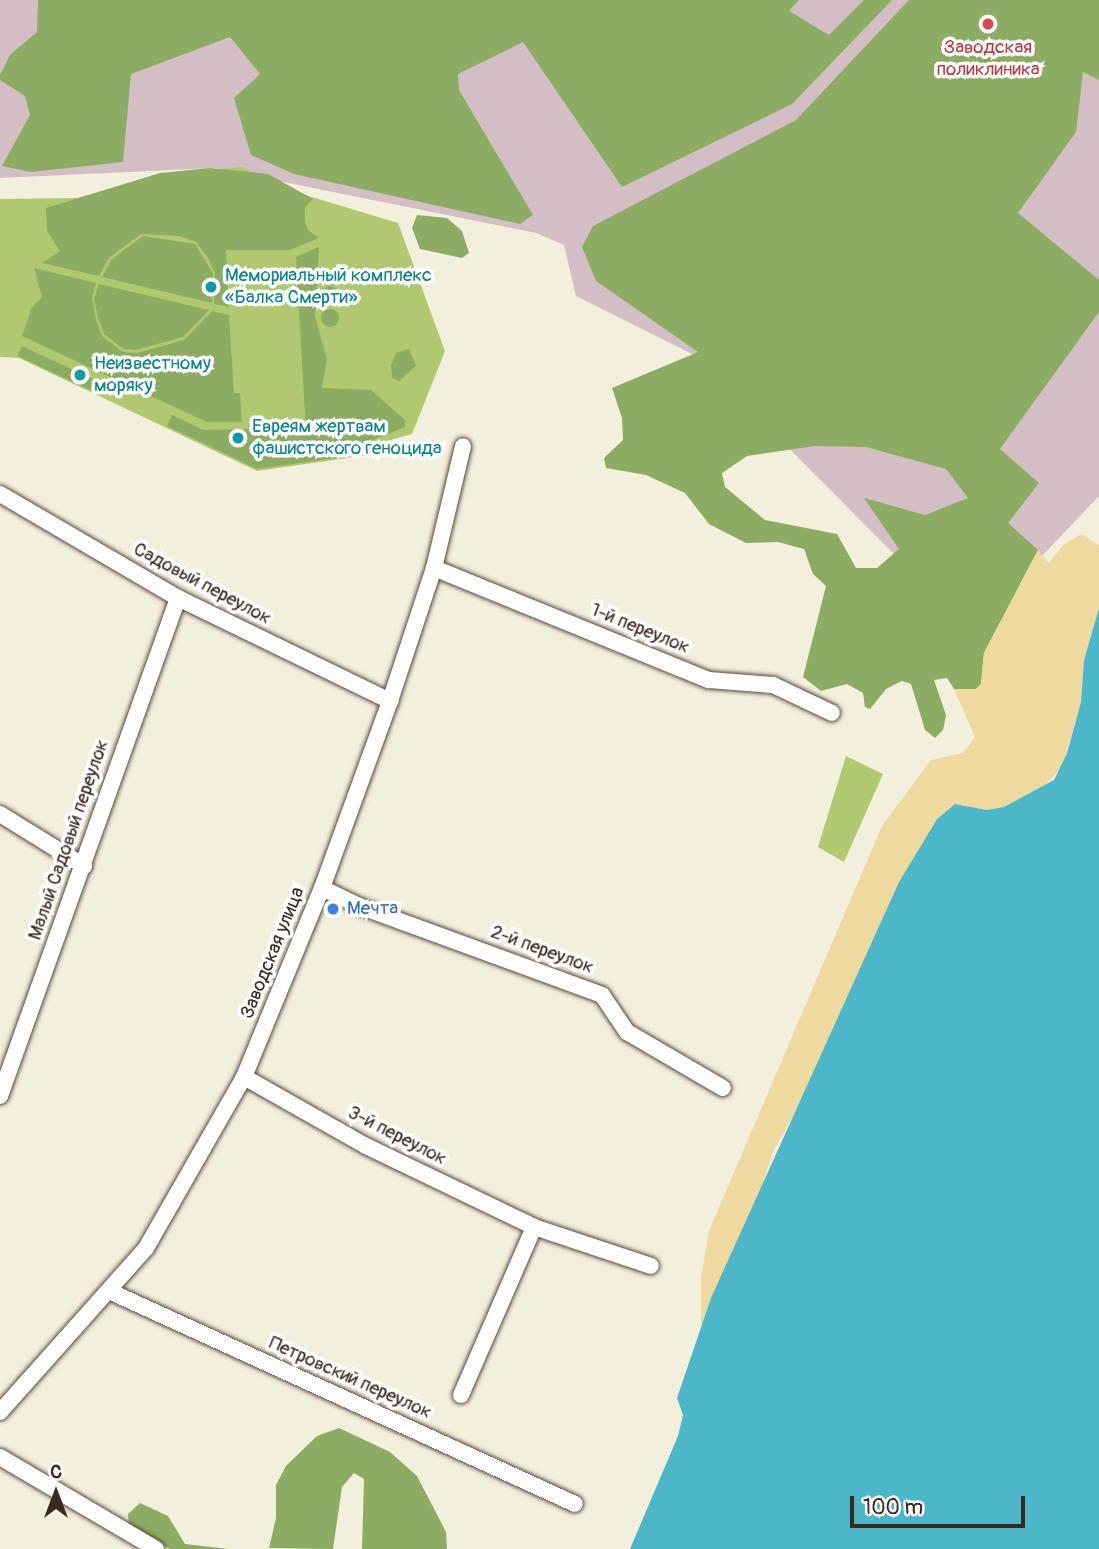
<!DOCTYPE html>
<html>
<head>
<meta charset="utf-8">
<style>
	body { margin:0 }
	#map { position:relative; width:1099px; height:1549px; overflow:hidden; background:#f3efdd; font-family:Pangolin,sans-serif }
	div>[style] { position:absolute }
	.industrial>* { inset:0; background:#d2bec4 }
	.green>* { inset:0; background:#b0c96e }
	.forest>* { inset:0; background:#8cad61; transform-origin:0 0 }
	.round { border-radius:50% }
	.sand>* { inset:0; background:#eeda9e }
	.water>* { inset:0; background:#4cb7c9 }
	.roads { filter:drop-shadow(0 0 2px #57483b) drop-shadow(0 0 2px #57483b) }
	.minor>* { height:16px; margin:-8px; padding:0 8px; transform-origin:8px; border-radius:8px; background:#fff }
	.dots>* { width:19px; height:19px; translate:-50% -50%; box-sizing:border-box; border:4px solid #fff; border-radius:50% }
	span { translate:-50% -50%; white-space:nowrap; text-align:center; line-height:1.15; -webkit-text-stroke:7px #fff; paint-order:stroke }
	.health-label { font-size:19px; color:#be3a42 }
	.culture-label { font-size:19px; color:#0d838f }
	.left { translate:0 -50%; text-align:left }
	.street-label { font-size:19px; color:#3b2a1e }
	.shop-label { font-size:19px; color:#366cbe }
	.north { position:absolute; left:21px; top:1458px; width:70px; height:70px; -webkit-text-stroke:5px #fff; paint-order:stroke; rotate:0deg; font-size:19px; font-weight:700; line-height:28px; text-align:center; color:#3b2a1e }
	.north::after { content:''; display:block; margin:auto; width:24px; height:32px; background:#3b2a1e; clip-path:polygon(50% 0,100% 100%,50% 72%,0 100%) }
	.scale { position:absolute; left:850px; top:1496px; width:175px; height:32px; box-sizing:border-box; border:4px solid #3b2a1e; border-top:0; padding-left:9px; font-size:21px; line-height:24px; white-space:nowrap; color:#3b2a1e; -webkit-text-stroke:5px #fff; paint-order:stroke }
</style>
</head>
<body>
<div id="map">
	<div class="industrial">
		<div style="clip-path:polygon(0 0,1099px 0,1099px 496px,1040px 558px,894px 554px,698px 357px,576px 296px,564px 245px,536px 233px,215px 168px,0 178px)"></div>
	</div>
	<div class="green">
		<div style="clip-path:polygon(242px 167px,292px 191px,398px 223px,445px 351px,412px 434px,376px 444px,375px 454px,257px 471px,19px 358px,0 357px,0 199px,78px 198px,153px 176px)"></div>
		<div style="clip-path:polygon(846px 756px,883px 774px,844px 862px,818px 847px)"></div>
	</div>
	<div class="forest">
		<div style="clip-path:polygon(38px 0,799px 0,789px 11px,829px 35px,864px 0,892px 0,792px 104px,622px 187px,523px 42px,458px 74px,459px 90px,533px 215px,520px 224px,294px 174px,251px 155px,234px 98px,260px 74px,230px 37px,131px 74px,123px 162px,31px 172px,2px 166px,30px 115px,25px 96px,0 80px,0 75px,10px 55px,37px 32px)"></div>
		<div style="clip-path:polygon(evenodd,909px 0,1099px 0,1099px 80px,1083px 72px,1076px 132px,1018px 213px,1099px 280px,1099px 312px,1000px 449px,1039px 483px,1008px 523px,1038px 550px,984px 653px,981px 684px,976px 689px,954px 689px,947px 678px,934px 680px,946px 715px,943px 730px,935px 738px,925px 730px,911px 684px,902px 681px,886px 689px,870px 709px,865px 707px,863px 693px,847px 684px,821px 691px,803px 677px,826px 586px,813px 574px,804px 549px,778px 542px,746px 543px,709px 524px,685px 493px,646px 475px,606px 468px,604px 458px,623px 440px,622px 418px,612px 388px,698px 352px,596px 281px,582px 247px,593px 226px,796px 120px,909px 0,815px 446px,866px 447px,946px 469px,968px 498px,925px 515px,864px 498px,899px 549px,877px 568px,856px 568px,837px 534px,765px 520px,725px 487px,722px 473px,747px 456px,815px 446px)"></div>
		<div style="clip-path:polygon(210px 168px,268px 174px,313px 199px,305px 207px,305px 222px,308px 230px,319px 238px,290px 250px,226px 250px,229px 307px,214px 304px,215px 273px,208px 258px,196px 242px,179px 236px,141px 234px,109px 258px,99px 276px,42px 263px,60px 251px,47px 231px,46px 208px,160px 173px)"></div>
		<div style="clip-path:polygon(417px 215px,447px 218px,462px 231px,469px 253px,462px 258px,420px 249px,412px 228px)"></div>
		<div style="clip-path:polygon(143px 236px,195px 244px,213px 273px,212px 303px,102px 277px,111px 260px)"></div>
		<div style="clip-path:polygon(319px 247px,315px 316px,327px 359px,322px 388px,371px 390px,405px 420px,405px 427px,373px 440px,357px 455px,257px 469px,167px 426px,172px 415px,203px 430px,252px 429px,253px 436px,306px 432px,296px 257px)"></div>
		<div style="clip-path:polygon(34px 268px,96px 283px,92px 298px,96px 319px,102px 336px,123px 352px,137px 353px,184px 340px,212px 311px,229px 315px,234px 393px,240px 393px,242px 422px,207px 422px,22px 336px,32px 307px,42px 297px)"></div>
		<div style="clip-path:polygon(99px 284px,209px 310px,183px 337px,136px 350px,123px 349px,104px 334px,98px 318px,94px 299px)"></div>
		<div class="round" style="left:321px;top:286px;width:18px;height:18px"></div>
		<div class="round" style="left:321px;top:309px;width:18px;height:18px"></div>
		<div style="left:22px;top:346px;width:81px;height:11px;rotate:25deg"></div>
		<div style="clip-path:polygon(409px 349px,416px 366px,399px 381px,392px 378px,391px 365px,396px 353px)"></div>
		<div style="clip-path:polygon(339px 1428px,390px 1452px,417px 1476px,446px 1532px,447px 1549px,362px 1549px,364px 1479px,354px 1473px,342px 1487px,333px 1549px,269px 1548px,276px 1518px,276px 1485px,286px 1466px,317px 1436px)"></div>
		<div style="clip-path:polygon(140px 1503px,168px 1516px,185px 1544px,229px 1549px,170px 1549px,129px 1527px,128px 1514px)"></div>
	</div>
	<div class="sand">
		<div style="clip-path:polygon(1081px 534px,1099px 545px,1099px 608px,1084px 660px,1081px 702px,1062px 766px,1042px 790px,1005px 807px,987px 810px,955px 804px,937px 819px,899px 882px,811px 1083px,773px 1152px,756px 1204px,701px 1326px,701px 1278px,709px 1231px,882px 826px,931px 760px,963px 753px,975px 737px,954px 689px,976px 689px,981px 684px,984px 653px,1038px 550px,1049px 563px,1063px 545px)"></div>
	</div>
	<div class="water">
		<div style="clip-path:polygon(1099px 608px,1099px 1549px,630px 1549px,678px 1436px,683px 1415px,677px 1398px,711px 1298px,899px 882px,937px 819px,955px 804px,987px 810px,1004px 807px,1054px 780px,1067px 753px,1081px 702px,1084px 660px)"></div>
	</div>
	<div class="roads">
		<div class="minor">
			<div style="left:0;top:494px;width:206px;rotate:30.3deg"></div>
			<div style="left:178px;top:598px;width:236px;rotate:25.9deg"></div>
			<div style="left:434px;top:568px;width:297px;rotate:22.2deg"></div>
			<div style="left:709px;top:680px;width:64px;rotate:4.5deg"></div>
			<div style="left:773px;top:685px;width:65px;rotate:25.4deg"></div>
			<div style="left:0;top:814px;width:99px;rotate:31.8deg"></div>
			<div style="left:322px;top:888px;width:41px;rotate:25.9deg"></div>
			<div style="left:359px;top:906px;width:259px;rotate:20.1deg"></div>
			<div style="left:602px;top:995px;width:45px;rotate:56deg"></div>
			<div style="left:627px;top:1032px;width:111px;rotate:30.3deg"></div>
			<div style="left:244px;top:1077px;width:140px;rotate:29.5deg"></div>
			<div style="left:366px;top:1146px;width:187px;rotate:25.7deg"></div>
			<div style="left:534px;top:1227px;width:123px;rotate:18.4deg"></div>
			<div style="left:0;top:1096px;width:529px;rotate:-70.33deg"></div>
			<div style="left:109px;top:1291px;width:512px;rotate:24.56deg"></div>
			<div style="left:461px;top:1395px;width:183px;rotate:-66.5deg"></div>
			<div style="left:0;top:1412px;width:220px;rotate:-48.3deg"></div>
			<div style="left:146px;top:1248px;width:197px;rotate:-60.2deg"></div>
			<div style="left:244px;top:1077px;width:204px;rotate:-67.6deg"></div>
			<div style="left:322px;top:888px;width:199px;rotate:-70deg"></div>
			<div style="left:390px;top:701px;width:140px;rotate:-71.7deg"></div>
			<div style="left:434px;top:568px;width:125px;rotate:-76.6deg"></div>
			<div style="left:0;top:1457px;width:181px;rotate:30.5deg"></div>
		</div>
	</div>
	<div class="dots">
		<div style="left:988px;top:24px;background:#e0444e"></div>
		<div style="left:211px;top:287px;background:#0f9aa8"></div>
		<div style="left:80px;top:375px;background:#0f9aa8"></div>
		<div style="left:238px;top:438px;background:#0f9aa8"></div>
		<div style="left:333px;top:909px;background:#3f7fe0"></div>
	</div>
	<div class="health-label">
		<span style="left:988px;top:59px">Заводская<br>поликлиника</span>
	</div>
	<div class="culture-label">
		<span class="left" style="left:225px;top:287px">Мемориальный комплекс<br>«Балка Смерти»</span>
		<span class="left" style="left:94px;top:375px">Неизвестному<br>моряку</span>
		<span class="left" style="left:252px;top:438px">Евреям жертвам<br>фашистского геноцида</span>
	</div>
	<div class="street-label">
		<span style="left:202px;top:584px;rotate:28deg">Садовый переулок</span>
		<span style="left:640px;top:629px;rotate:22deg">1-й переулок</span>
		<span style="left:69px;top:840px;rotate:-71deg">Малый Садовый переулок</span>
		<span style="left:542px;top:950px;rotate:20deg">2-й переулок</span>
		<span style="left:273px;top:953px;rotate:-68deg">Заводская улица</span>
		<span style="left:397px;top:1136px;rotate:27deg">3-й переулок</span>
		<span style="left:350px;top:1378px;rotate:24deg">Петровский переулок</span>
	</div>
	<div class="shop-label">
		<span class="left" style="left:347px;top:909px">Мечта</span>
	</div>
	<div class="north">С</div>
	<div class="scale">100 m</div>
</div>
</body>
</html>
